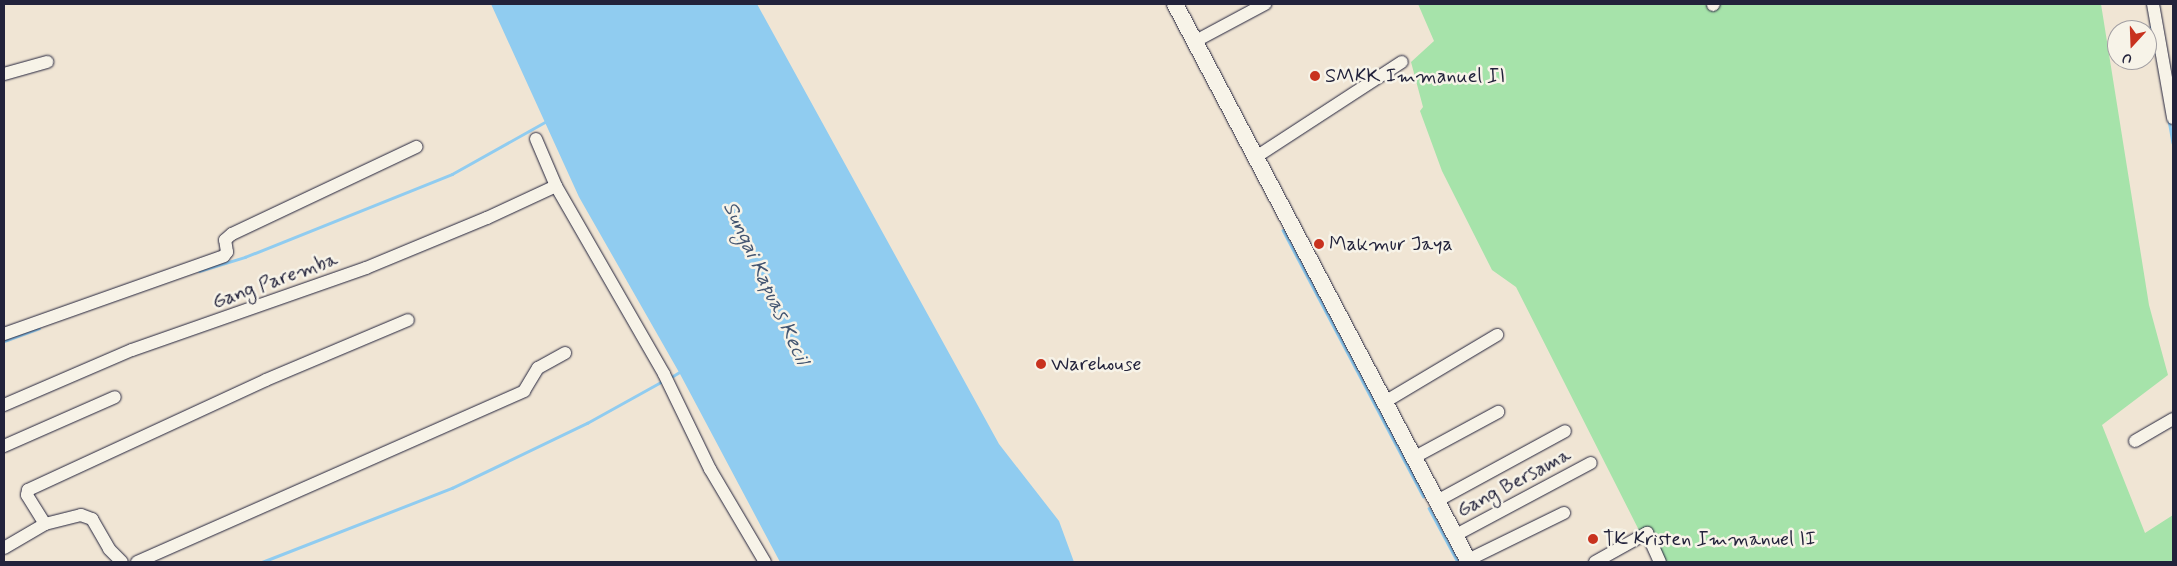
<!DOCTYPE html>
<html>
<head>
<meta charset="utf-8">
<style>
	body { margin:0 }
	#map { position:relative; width:2177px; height:566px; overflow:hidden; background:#f0e5d4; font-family:Mynerve,sans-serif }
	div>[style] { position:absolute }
	.green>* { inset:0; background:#a6e3aa }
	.water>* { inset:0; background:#90ccf0 }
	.stream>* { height:2.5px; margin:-1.25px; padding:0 1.25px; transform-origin:1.25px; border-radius:1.25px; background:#90ccf0 }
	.roads { filter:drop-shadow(0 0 1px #22223b) drop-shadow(0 0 1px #22223b) }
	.minor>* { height:12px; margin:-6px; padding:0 6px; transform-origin:6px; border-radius:6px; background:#f7f3e8 }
	.major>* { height:16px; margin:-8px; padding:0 8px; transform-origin:8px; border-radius:8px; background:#f7f3e8 }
	.dots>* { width:14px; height:14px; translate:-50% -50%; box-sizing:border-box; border:2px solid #f7f3e8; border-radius:50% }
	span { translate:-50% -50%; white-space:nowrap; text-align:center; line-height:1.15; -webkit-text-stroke:5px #f7f3e8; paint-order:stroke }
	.poi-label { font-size:20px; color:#22223b }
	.left { translate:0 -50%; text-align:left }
	.street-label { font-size:20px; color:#22223b }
	.water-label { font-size:21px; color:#435571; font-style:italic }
	.frame { position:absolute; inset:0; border:5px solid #22223b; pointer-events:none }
	.north { position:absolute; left:2107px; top:20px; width:50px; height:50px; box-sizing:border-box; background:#f7f3e8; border:1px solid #a29fa3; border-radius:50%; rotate:200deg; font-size:14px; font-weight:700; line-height:20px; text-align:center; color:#22223b }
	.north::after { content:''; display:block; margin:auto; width:18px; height:22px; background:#c8321e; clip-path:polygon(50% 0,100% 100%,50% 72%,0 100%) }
</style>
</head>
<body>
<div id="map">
	<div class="green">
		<div style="clip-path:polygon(1418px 4px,2101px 4px,2149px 305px,2168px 375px,2102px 425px,2145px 533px,2173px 515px,2173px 562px,1655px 562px,1516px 287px,1492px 270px,1442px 171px,1420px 111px,1423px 107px,1411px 62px,1434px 41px)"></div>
	</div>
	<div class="water">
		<div style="clip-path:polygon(491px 4px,757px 4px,999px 444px,1059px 521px,1074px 562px,780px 562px,680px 374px,579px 197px)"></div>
	</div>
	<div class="stream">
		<div style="left:2151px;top:27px;width:26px;rotate:81deg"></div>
		<div style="left:2169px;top:120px;width:23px;rotate:80deg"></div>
		<div style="left:1283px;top:230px;width:301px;rotate:62.2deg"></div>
		<div style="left:199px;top:271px;width:48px;rotate:-16.9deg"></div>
		<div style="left:245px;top:257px;width:223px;rotate:-21.8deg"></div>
		<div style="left:452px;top:174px;width:109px;rotate:-29.2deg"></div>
		<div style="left:4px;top:341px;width:37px;rotate:-20deg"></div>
		<div style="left:673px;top:376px;width:9px;rotate:-32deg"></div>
		<div style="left:1429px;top:508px;width:61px;rotate:61.8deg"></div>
		<div style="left:262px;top:562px;width:204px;rotate:-21.3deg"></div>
		<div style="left:452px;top:488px;width:150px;rotate:-25.7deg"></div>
		<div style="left:587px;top:423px;width:85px;rotate:-29deg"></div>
	</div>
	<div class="roads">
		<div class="minor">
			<div style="left:2153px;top:4px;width:116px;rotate:80deg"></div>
			<div style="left:1713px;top:5px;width:1px;rotate:-45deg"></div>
			<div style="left:1194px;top:42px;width:81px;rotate:-28.2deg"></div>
			<div style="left:4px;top:74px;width:45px;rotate:-15.6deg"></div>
			<div style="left:536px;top:139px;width:51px;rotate:66.9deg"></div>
			<div style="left:556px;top:186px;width:217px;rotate:60.1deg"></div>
			<div style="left:664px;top:374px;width:106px;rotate:64.2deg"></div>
			<div style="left:710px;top:469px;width:108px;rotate:59.4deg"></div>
			<div style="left:1256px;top:157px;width:174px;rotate:-33.1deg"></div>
			<div style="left:4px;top:334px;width:233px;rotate:-19.5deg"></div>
			<div style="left:224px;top:256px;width:5px;rotate:-53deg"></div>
			<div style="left:227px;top:252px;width:12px;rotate:-99deg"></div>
			<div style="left:225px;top:240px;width:9px;rotate:-41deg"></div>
			<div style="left:232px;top:234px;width:204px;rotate:-25.3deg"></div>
			<div style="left:1383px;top:403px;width:133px;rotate:-30.8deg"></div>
			<div style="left:4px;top:405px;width:139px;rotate:-23.3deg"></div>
			<div style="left:132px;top:350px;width:248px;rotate:-19.3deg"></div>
			<div style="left:366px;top:268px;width:131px;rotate:-22.5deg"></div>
			<div style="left:487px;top:218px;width:76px;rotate:-24.9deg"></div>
			<div style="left:2135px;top:441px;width:44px;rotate:-30.1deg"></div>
			<div style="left:4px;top:446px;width:121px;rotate:-23.8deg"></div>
			<div style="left:1413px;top:458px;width:97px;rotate:-28.4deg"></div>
			<div style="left:1435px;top:502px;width:148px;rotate:-28.6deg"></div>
			<div style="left:45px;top:524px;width:34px;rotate:-122deg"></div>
			<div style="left:27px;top:495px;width:5px;rotate:-79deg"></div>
			<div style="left:28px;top:490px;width:262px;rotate:-24.8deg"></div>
			<div style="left:266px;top:380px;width:154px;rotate:-22.9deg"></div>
			<div style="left:1454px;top:536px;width:155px;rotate:-28.1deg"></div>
			<div style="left:4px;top:548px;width:48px;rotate:-30.3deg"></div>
			<div style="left:45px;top:524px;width:37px;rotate:-14deg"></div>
			<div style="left:81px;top:515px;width:12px;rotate:20deg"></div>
			<div style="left:92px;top:519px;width:34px;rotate:60deg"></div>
			<div style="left:109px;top:549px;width:18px;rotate:45deg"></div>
			<div style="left:1468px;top:560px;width:107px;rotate:-26.1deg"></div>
			<div style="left:137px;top:562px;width:423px;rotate:-23.8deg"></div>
			<div style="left:524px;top:391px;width:27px;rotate:-59deg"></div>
			<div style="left:538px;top:368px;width:31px;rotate:-29deg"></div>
			<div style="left:1595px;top:562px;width:60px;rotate:-29.1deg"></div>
			<div style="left:1647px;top:533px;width:32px;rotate:66deg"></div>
		</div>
		<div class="major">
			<div style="left:1175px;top:4px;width:631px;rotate:62.22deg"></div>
		</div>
	</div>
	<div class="dots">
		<div style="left:1315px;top:76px;background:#c8321e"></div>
		<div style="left:1319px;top:244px;background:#c8321e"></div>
		<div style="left:1041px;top:364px;background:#c8321e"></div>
		<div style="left:1593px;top:539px;background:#c8321e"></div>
	</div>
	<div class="poi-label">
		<span class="left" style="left:1325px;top:76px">SMKK Immanuel II</span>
		<span class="left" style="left:1329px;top:244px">Makmur Jaya</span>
		<span class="left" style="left:1051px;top:364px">Warehouse</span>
		<span class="left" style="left:1603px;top:539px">TK Kristen Immanuel II</span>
	</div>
	<div class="street-label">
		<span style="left:275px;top:281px;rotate:-20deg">Gang Paremba</span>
		<span style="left:1514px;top:483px;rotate:-28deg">Gang Bersama</span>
	</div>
	<div class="water-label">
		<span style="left:766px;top:283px;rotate:65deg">Sungai Kapuas Kecil</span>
	</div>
	<div class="frame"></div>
	<div class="north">U</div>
</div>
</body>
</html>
